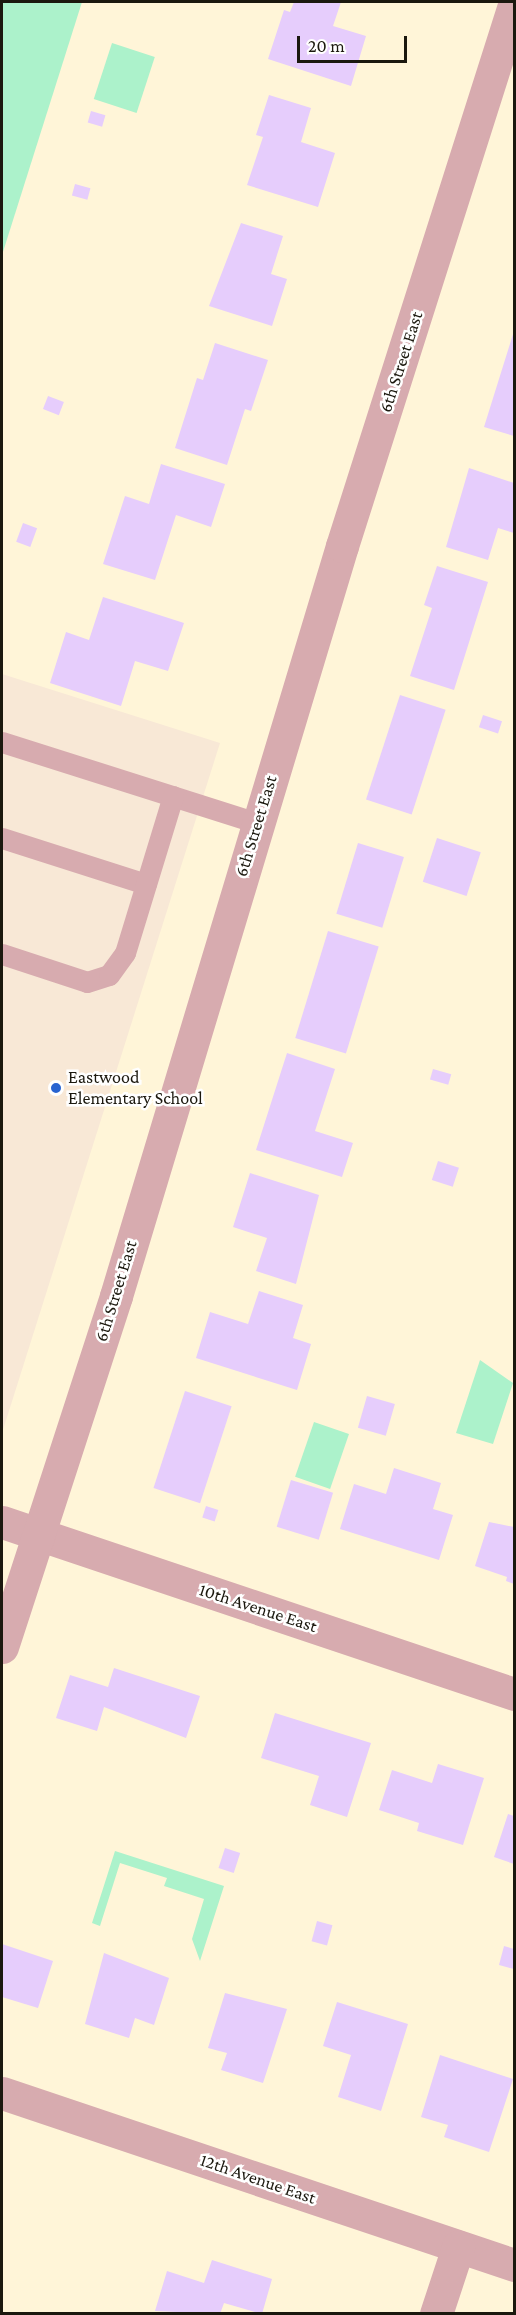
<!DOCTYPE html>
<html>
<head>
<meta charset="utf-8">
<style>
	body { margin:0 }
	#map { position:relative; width:516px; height:2315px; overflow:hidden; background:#fff5d8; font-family:"Crimson Pro",serif }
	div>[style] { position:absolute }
	.education>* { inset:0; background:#f8e8d6 }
	.green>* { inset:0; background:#acf2cb; transform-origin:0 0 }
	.building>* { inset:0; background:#e6cdfc; transform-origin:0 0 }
	.lane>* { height:21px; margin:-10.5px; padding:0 10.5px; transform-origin:10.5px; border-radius:10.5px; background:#d7abaf }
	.street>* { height:33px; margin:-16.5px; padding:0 16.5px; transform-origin:16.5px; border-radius:16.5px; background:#d7abaf }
	.dots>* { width:16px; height:16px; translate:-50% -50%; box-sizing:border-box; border:3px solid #fff; border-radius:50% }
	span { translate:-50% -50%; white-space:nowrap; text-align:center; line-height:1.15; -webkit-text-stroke:5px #fff; paint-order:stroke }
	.street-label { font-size:18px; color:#1b180e }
	.poi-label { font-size:18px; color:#1b180e }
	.left { translate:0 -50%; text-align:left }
	.frame { position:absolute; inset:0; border:3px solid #1b180e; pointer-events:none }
	.scale { position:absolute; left:297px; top:36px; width:110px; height:27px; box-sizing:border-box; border:3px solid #1b180e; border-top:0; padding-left:8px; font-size:18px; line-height:21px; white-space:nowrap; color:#1b180e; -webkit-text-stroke:4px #fff; paint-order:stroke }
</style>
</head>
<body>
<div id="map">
	<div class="education">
		<div style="clip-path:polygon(2px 674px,220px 743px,2px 1433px)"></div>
	</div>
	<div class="green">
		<div style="clip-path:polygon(2px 2px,82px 2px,2px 255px)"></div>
		<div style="left:112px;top:43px;width:45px;height:59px;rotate:18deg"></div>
		<div style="clip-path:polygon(480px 1360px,513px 1383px,493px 1444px,456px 1433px)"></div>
		<div style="left:314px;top:1422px;width:37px;height:58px;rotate:19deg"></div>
		<div style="clip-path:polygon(115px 1851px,224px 1886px,200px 1961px,192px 1939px,204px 1899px,164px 1886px,167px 1878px,120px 1863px,100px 1926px,92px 1923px)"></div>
	</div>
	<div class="building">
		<div style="clip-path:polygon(294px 2px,341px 2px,333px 26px,366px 36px,351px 86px,268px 59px,284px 10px,290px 12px)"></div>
		<div style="clip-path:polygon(269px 95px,311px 108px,301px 142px,335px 153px,318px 207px,247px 185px,263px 137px,256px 135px)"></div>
		<div style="left:91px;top:111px;width:15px;height:12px;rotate:16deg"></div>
		<div style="left:75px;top:184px;width:16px;height:12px;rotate:15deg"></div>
		<div style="clip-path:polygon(241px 223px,283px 236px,271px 274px,287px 279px,272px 326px,209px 306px)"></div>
		<div style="clip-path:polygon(514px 331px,514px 436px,484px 427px)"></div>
		<div style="clip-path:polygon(215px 343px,268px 360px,251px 411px,245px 409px,227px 465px,175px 448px,197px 378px,203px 380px)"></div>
		<div style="left:48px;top:396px;width:17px;height:14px;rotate:21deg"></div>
		<div style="clip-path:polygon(161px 464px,225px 484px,211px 527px,176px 515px,155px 580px,103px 564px,125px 496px,149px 504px)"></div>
		<div style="clip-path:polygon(469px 468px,514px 483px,514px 533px,498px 528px,488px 560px,446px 547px)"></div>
		<div style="left:23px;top:523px;width:15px;height:20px;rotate:20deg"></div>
		<div style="clip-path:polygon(437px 566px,488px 582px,454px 690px,410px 676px,432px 608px,424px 605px)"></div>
		<div style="clip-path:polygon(103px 597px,184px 623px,168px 671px,135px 661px,121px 706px,50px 683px,66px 632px,89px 640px)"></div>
		<div style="left:400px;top:695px;width:48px;height:110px;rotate:18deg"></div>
		<div style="left:483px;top:715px;width:20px;height:13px;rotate:18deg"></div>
		<div style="left:437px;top:838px;width:46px;height:46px;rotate:18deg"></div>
		<div style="left:358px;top:843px;width:48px;height:74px;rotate:17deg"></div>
		<div style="left:328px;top:931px;width:53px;height:112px;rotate:17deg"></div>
		<div style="clip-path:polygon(287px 1053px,335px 1069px,315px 1131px,353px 1143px,342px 1177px,256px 1150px)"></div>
		<div style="left:433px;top:1069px;width:19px;height:11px;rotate:16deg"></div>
		<div style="left:438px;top:1161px;width:22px;height:20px;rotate:18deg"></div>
		<div style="clip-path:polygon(250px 1173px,319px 1195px,296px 1284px,256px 1271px,267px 1238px,233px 1227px)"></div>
		<div style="clip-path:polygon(259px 1291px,303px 1305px,293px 1338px,311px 1344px,297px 1390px,196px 1358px,210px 1312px,248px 1324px)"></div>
		<div style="left:185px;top:1391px;width:49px;height:102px;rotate:18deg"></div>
		<div style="left:367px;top:1396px;width:29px;height:33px;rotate:16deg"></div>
		<div style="clip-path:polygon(394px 1468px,441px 1483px,433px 1509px,453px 1515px,439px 1560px,340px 1529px,354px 1484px,386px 1494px)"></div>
		<div style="left:291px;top:1480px;width:44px;height:49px;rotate:17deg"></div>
		<div style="left:206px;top:1506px;width:13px;height:12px;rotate:18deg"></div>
		<div style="clip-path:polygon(489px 1522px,514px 1527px,514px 1584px,506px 1581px,507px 1577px,475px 1566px)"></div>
		<div style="clip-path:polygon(114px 1668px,200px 1696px,186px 1738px,104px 1707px,97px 1731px,56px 1718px,70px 1675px,108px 1687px)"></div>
		<div style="clip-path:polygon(275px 1713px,371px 1743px,347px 1817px,310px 1805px,319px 1776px,261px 1758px)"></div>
		<div style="clip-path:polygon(438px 1764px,484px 1778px,463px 1845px,417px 1831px,419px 1823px,379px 1810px,392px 1770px,432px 1783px)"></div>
		<div style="clip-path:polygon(508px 1814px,514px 1816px,514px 1864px,494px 1857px)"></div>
		<div style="left:225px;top:1848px;width:16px;height:21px;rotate:18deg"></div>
		<div style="left:317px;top:1921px;width:16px;height:21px;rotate:15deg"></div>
		<div style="clip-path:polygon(2px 1944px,53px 1961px,38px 2008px,2px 1997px)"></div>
		<div style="clip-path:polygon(504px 1946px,514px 1949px,514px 1969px,499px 1965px)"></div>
		<div style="clip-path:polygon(104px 1953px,169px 1978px,154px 2025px,135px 2018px,129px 2038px,85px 2024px)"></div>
		<div style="clip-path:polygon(225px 1993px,287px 2009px,263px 2083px,221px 2070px,227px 2053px,208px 2048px)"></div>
		<div style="clip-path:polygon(337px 2002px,408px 2024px,381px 2111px,338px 2097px,351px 2055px,323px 2046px)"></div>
		<div style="clip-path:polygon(440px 2055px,513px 2079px,489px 2152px,444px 2137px,448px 2125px,421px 2117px)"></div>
		<div style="clip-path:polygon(212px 2260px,272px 2279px,262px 2314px,224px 2303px,220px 2314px,155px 2311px,167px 2271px,204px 2283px)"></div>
	</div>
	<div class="lane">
		<div style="left:2px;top:742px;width:268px;rotate:17.6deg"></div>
		<div style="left:2px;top:838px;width:151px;rotate:17.7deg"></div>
		<div style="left:2px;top:954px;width:89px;rotate:18.2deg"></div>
		<div style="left:87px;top:982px;width:23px;rotate:-18deg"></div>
		<div style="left:109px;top:975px;width:27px;rotate:-54deg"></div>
		<div style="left:125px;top:953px;width:164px;rotate:-73deg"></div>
	</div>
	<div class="street">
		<div style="left:2px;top:1522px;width:540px;rotate:18.57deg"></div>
		<div style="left:2px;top:1647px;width:369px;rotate:-72deg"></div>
		<div style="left:116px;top:1296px;width:783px;rotate:-73.23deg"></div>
		<div style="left:342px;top:546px;width:568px;rotate:-72.36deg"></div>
		<div style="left:2px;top:2093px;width:540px;rotate:18.57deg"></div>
		<div style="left:436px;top:2314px;width:71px;rotate:-71.8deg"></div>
	</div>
	<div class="dots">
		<div style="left:56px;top:1088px;background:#2863d0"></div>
	</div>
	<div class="street-label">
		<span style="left:401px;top:362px;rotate:-72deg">6th Street East</span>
		<span style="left:256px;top:826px;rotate:-73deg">6th Street East</span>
		<span style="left:116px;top:1291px;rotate:-73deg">6th Street East</span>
		<span style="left:258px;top:1608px;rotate:18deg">10th Avenue East</span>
		<span style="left:258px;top:2179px;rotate:19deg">12th Avenue East</span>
	</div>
	<div class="poi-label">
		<span class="left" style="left:68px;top:1088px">Eastwood<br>Elementary School</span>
	</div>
	<div class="frame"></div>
	<div class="scale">20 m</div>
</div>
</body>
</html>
